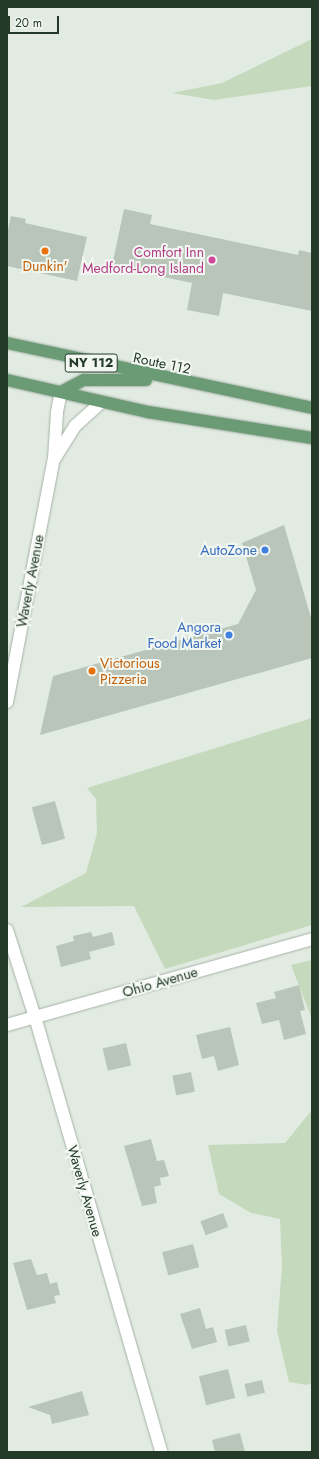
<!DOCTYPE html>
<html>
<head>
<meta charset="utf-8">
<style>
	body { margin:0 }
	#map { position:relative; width:319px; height:1459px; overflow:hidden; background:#e2ebe2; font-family:Jost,sans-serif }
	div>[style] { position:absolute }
	.green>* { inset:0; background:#c5d9bd }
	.building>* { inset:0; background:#b8c5b8; transform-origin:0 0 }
	.roads { filter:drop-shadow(0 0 1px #a5b2a6) drop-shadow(0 0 1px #a5b2a6) }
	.street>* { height:12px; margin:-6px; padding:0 6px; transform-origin:6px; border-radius:6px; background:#fff }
	.primary>* { height:12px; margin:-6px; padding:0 6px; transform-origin:6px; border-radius:6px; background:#6b9b75 }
	.dots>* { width:11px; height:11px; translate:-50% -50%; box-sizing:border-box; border:2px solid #f2f7f2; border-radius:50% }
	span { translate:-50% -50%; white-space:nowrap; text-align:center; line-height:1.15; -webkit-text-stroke:4px #f2f7f2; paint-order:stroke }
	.shield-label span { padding:1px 3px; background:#f2f7f2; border:1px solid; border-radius:3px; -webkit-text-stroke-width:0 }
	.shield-label { font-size:13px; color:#243a28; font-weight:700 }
	.hotel-label { font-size:14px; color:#b23c85 }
	.right { translate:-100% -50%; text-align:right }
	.food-label { font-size:14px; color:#c56008 }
	.left { translate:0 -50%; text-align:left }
	.street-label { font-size:14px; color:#243a28 }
	.shop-label { font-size:14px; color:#366cbe }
	.frame { position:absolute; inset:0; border:8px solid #243a28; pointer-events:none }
	.scale { position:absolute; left:8px; top:16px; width:51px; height:18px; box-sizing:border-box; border:2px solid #243a28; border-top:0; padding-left:5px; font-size:12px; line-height:14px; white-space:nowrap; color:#243a28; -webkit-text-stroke:3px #f2f7f2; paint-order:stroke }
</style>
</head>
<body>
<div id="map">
	<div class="green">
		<div style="clip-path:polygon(312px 39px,312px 86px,214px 100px,172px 93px,222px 83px)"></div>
		<div style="clip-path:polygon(312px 718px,312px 925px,165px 969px,134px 906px,21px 907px,86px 873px,97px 833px,96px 799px,87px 788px)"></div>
		<div style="clip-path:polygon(312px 960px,312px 1019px,291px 965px)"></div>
		<div style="clip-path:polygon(312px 1110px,312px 1383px,307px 1385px,289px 1382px,277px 1331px,282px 1266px,280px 1219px,251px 1213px,219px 1194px,208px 1145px,285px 1143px)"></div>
	</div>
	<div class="building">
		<div style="clip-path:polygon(124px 209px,152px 215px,150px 224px,298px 255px,299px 250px,312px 253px,312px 311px,223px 293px,219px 316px,187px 310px,192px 283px,112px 266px)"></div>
		<div style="clip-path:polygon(11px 216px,26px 219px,25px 223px,87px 237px,77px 281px,7px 266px,7px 234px)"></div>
		<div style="clip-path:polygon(284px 525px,312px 621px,312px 658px,40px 735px,53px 676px,238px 624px,256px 590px,242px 543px)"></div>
		<div style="left:55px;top:801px;width:39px;height:24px;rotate:75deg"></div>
		<div style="clip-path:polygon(91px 932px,93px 937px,112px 932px,115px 945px,89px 952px,91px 959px,61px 967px,56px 946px,74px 941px,73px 936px)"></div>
		<div style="clip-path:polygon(299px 985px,305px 1010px,300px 1011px,306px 1034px,284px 1040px,279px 1020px,262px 1024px,256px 1003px,276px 998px,274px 992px)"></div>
		<div style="clip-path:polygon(230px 1027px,239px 1065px,218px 1071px,214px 1056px,202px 1059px,196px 1035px)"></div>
		<div style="left:126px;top:1043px;width:23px;height:24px;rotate:77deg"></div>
		<div style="left:191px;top:1072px;width:20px;height:19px;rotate:79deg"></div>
		<div style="clip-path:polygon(151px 1139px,157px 1161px,164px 1160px,169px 1176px,160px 1178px,161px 1185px,154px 1187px,157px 1203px,142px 1206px,124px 1146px)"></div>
		<div style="left:223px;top:1213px;width:15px;height:24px;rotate:70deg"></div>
		<div style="left:193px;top:1244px;width:24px;height:32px;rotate:75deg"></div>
		<div style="clip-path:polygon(31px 1259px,37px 1275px,47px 1273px,50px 1284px,57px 1282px,60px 1295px,54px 1296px,56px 1303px,27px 1310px,13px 1263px)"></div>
		<div style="clip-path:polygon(200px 1308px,206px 1329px,213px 1327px,217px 1342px,192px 1349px,180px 1314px)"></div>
		<div style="left:246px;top:1325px;width:17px;height:22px;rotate:77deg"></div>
		<div style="left:228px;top:1369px;width:30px;height:30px;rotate:76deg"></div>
		<div style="left:262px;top:1380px;width:13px;height:18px;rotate:77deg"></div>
		<div style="clip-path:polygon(82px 1391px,89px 1415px,52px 1424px,50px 1415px,28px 1407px)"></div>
		<div style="clip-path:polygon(240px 1433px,245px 1452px,215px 1452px,212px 1440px)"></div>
	</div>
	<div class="roads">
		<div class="street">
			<div style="left:55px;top:458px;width:38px;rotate:-58deg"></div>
			<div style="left:75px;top:426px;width:36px;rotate:-42deg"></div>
			<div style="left:7px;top:702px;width:248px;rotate:-79.1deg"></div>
			<div style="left:54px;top:459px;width:47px;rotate:-86.3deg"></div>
			<div style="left:57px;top:412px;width:20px;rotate:-79deg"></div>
			<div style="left:7px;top:930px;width:91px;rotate:72.2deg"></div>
			<div style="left:35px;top:1017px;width:453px;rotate:73.8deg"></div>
			<div style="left:7px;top:1025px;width:317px;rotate:-15.7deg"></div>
		</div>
		<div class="primary">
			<div style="left:7px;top:343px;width:312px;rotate:12deg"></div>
			<div style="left:7px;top:380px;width:145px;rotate:12.8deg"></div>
			<div style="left:148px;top:412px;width:166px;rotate:9deg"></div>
			<div style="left:61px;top:392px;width:26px;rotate:-28deg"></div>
			<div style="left:84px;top:380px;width:62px"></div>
		</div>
	</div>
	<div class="dots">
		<div style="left:45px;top:251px;background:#e8710a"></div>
		<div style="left:212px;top:260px;background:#d1479c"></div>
		<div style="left:265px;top:550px;background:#3f7fe0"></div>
		<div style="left:229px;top:635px;background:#3f7fe0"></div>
		<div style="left:92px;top:671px;background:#e8710a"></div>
	</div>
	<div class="shield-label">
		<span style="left:91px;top:363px">NY 112</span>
	</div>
	<div class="hotel-label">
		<span class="right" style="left:204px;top:260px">Comfort Inn<br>Medford-Long Island</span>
	</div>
	<div class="food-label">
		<span style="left:45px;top:266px">Dunkin'</span>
		<span class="left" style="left:100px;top:671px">Victorious<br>Pizzeria</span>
	</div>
	<div class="street-label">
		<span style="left:162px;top:363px;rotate:12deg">Route 112</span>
		<span style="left:30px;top:581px;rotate:-79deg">Waverly Avenue</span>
		<span style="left:160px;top:982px;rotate:-16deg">Ohio Avenue</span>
		<span style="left:85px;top:1191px;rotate:74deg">Waverly Avenue</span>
	</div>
	<div class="shop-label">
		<span class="right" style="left:257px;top:550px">AutoZone</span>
		<span class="right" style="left:221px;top:635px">Angora<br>Food Market</span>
	</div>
	<div class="frame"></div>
	<div class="scale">20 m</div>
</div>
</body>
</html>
